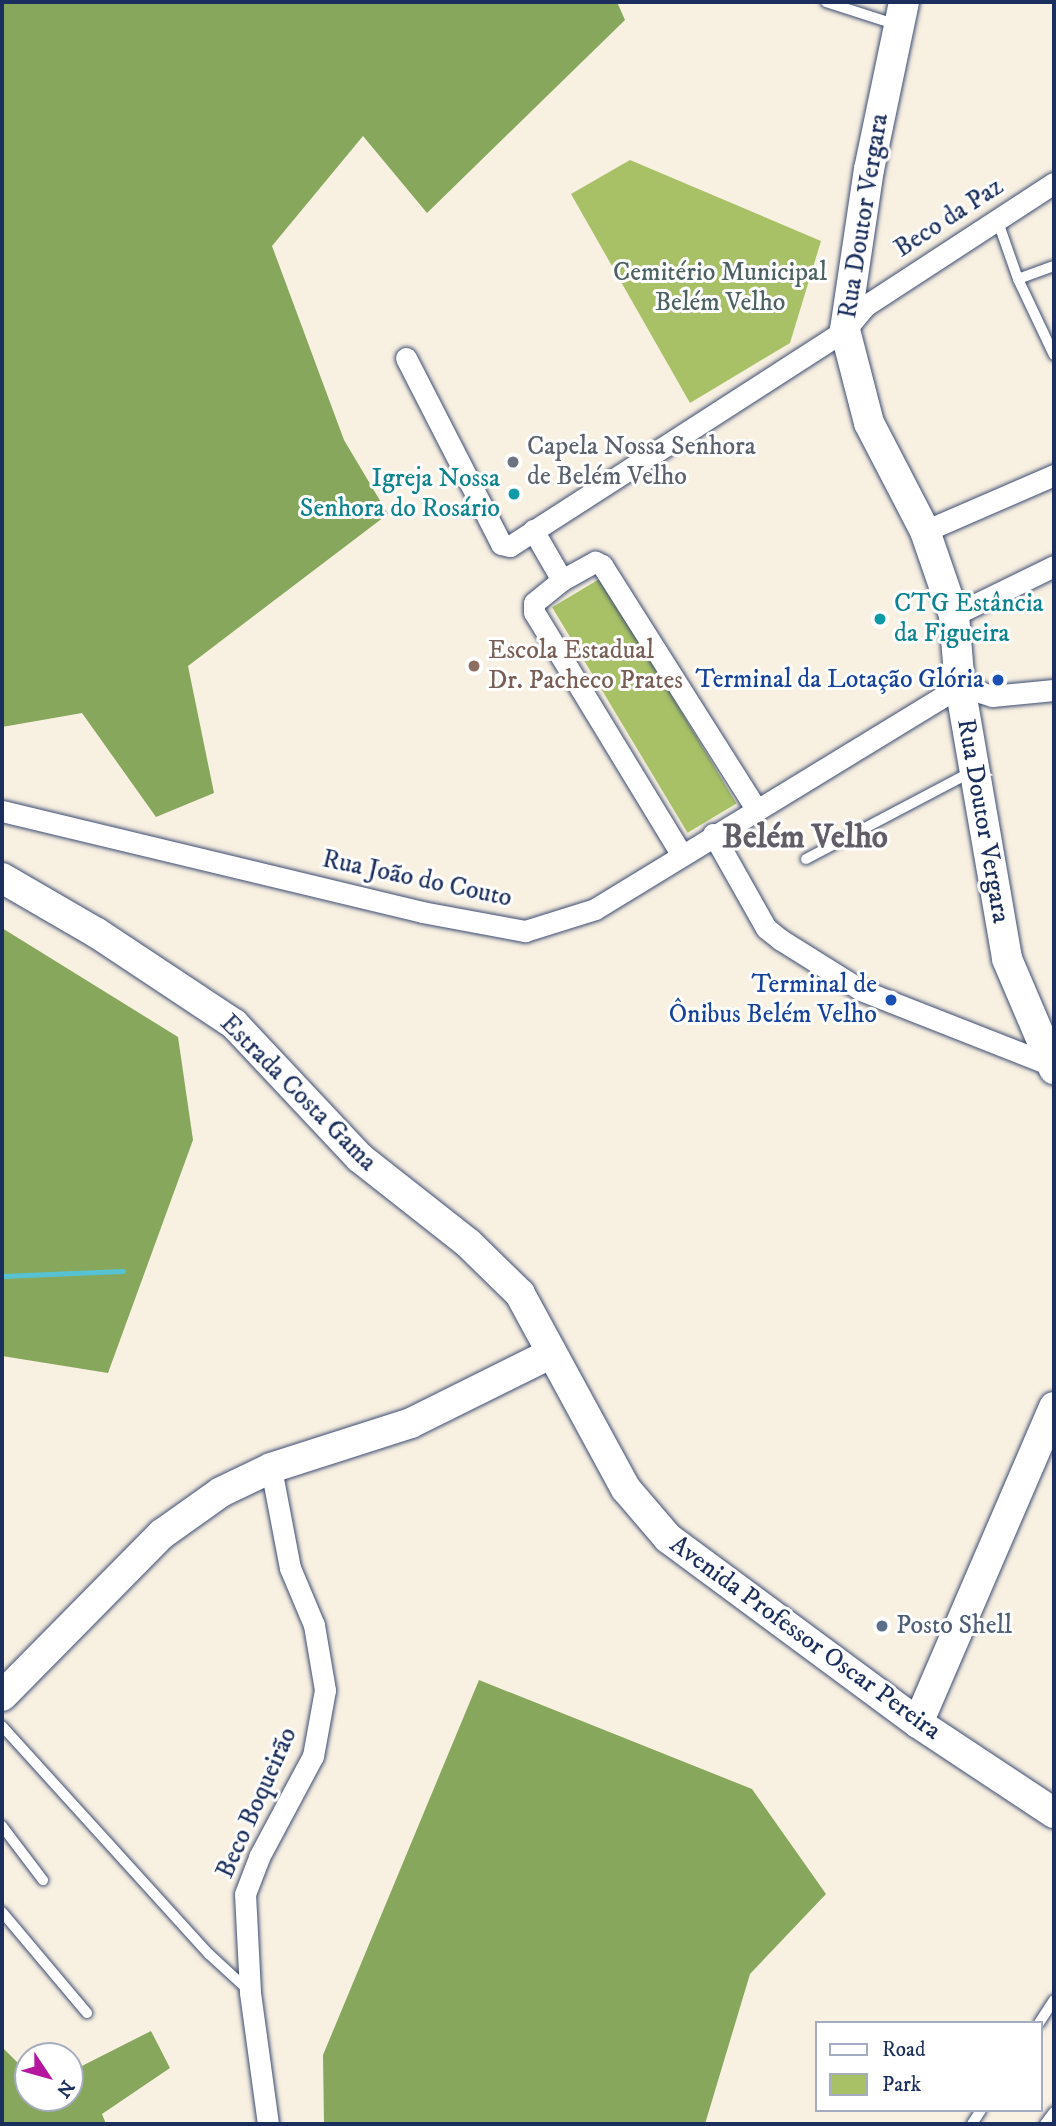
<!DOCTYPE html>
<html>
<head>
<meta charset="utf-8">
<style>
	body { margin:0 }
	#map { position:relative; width:1056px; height:2126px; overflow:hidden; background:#f8f0e1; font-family:"IM FELL DW Pica",serif }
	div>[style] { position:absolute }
	.green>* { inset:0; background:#a8c167; transform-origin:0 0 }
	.forest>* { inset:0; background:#86a75c }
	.stream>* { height:5px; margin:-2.5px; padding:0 2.5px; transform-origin:2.5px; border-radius:2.5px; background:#57c3d2 }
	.roads { filter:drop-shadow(0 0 2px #3c4c72) drop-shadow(0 0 2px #3c4c72) }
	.lane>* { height:10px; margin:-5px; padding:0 5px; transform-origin:5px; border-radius:5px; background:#fff }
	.street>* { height:21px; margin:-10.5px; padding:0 10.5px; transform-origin:10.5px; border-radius:10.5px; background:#fff }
	.secondary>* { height:30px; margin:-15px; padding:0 15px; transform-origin:15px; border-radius:15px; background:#fff }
	.dots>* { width:19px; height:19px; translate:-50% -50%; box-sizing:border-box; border:4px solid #fff; border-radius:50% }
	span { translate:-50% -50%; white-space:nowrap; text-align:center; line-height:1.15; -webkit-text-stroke:6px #fff; paint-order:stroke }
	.street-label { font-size:26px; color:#1b2f5e }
	.park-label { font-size:26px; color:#4c6261 }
	.worship-label { font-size:26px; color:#5b616d }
	.left { translate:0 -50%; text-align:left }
	.culture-label { font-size:26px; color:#0d838f }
	.right { translate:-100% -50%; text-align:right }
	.education-label { font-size:26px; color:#785e54 }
	.transit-label { font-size:26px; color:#164399 }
	.service-label { font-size:26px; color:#4e5e75 }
	.district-label { font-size:33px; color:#615e67; font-weight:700 }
	.frame { position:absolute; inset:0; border:4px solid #1b2f5e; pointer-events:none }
	.legend { position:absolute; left:815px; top:2021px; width:228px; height:91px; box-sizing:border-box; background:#fff; border:2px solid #a4acbf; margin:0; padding:9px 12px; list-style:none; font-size:21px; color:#1b2f5e }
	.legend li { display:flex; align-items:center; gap:14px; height:35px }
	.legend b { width:35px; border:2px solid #a4acbf }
	.north { position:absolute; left:14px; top:2042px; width:70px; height:70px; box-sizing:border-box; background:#fff; border:2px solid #a4acbf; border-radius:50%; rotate:126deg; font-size:19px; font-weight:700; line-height:28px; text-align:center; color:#1b2f5e }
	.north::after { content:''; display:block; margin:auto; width:24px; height:32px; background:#b5179e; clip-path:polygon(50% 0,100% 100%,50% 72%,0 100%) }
</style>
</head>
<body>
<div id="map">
	<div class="green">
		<div style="clip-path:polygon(630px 160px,821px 241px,790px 343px,690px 403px,571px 194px)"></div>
		<div style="left:601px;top:578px;width:263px;height:57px;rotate:59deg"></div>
	</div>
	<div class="forest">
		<div style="clip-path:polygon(2px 2px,617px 2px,625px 20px,427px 213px,363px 136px,272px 246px,344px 440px,388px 514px,188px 666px,214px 793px,156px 817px,82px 713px,2px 727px)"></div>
		<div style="clip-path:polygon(2px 928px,178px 1037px,193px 1140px,108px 1373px,2px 1356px)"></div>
		<div style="clip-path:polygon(479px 1680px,752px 1789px,826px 1894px,750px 1974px,705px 2124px,324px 2124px,323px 2055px)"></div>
		<div style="clip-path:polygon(151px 2031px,170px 2068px,102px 2114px,106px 2124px,2px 2124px,2px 2047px,28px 2073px,28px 2098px,70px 2098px,70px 2072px)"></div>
	</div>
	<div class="stream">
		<div style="left:2px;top:1276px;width:121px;rotate:-2.4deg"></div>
	</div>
	<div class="roads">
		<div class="lane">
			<div style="left:826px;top:2px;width:75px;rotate:17.9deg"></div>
			<div style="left:997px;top:219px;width:64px;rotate:70.7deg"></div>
			<div style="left:1018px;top:279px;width:84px;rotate:64.7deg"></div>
			<div style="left:1018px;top:279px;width:38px;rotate:-20deg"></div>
			<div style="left:806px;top:859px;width:187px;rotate:-27.8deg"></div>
			<div style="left:2px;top:1726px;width:308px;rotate:47.8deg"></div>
			<div style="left:209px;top:1954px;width:53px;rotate:42.7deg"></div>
			<div style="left:2px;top:1826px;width:68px;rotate:52.8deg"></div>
			<div style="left:2px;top:1912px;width:132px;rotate:49.9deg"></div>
			<div style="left:1039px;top:2023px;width:27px;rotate:-57deg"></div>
			<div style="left:972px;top:2124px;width:17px;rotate:-57deg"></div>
			<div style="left:1045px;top:2124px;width:15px;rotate:-53deg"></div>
		</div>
		<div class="street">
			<div style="left:406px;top:358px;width:209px;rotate:62.9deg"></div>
			<div style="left:501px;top:544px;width:9px;rotate:13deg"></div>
			<div style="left:510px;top:546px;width:399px;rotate:-32.8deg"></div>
			<div style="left:845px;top:330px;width:31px;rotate:-50deg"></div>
			<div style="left:865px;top:306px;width:225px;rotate:-33.1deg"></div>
			<div style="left:533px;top:530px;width:58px;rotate:59.9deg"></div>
			<div style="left:562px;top:580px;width:36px;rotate:141deg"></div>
			<div style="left:534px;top:603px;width:9px;rotate:90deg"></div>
			<div style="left:534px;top:612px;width:283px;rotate:58.7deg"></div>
			<div style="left:925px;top:531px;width:141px;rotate:-23.5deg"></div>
			<div style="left:562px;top:580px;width:38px;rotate:-29deg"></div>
			<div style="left:595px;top:562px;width:8px;rotate:23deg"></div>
			<div style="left:602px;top:565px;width:289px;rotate:57.7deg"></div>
			<div style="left:954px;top:615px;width:111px;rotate:-26.1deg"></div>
			<div style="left:2px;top:811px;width:432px;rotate:13.5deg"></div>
			<div style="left:422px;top:912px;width:105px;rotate:10.5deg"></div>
			<div style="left:525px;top:931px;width:73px;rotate:-17.4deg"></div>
			<div style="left:595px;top:909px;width:428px;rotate:-31.4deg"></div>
			<div style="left:960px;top:686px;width:34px;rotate:17deg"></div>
			<div style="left:992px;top:696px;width:62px;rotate:-5.5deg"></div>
			<div style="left:713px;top:834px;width:108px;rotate:60.6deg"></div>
			<div style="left:766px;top:928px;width:19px;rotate:39deg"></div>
			<div style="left:781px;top:940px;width:94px;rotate:32deg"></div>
			<div style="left:861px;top:990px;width:202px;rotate:21.5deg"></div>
			<div style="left:268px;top:2124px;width:133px;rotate:-97.8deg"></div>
			<div style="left:250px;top:1992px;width:98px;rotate:-92.9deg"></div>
			<div style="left:245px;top:1894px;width:40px;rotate:-69deg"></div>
			<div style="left:259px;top:1857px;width:115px;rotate:-61.9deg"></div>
			<div style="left:313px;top:1756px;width:67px;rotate:-79.7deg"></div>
			<div style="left:325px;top:1690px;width:66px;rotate:-99.6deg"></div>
			<div style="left:314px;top:1625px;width:62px;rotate:-112.8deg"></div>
			<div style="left:290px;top:1568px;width:102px;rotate:-100.8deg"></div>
		</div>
		<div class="secondary">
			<div style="left:904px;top:2px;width:171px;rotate:101.8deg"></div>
			<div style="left:869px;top:169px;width:163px;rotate:98.5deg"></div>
			<div style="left:845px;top:330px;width:96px;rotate:75.5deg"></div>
			<div style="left:869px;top:423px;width:122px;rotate:62.6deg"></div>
			<div style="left:925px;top:531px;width:89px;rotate:71deg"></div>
			<div style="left:954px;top:615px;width:71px;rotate:85.2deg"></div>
			<div style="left:960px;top:686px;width:277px;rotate:80.2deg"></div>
			<div style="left:1007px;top:959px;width:120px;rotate:66.9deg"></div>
			<div style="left:2px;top:878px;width:110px;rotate:30.1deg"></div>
			<div style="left:97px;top:933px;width:164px;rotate:33.6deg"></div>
			<div style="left:234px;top:1024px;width:184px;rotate:46.8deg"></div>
			<div style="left:360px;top:1158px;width:137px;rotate:38.2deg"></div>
			<div style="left:468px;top:1243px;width:73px;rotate:44.4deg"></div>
			<div style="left:520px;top:1294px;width:222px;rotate:61.5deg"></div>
			<div style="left:626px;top:1489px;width:65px;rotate:49.4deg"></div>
			<div style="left:668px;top:1538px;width:311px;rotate:36.5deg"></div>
			<div style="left:918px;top:1723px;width:163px;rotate:33.5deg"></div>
			<div style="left:2px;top:1696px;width:228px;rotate:-45.4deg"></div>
			<div style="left:162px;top:1534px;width:72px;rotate:-35.4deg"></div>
			<div style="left:221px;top:1492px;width:55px;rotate:-25.6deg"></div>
			<div style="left:271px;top:1468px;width:147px;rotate:-17.8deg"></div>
			<div style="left:411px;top:1423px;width:157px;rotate:-26.4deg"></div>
			<div style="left:918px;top:1723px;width:344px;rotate:-66.7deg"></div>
		</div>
	</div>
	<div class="dots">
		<div style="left:513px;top:462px;background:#6b7280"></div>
		<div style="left:514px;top:494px;background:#0f9aa8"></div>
		<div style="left:880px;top:619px;background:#0f9aa8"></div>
		<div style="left:474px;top:666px;background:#8d6e63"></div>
		<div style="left:998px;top:680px;background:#1a4fb4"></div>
		<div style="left:891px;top:1000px;background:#1a4fb4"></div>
		<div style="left:882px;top:1626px;background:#5c6f8a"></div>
	</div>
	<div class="street-label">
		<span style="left:864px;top:216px;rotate:-81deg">Rua Doutor Vergara</span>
		<span style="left:949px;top:218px;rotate:-33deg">Beco da Paz</span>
		<span style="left:983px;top:821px;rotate:80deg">Rua Doutor Vergara</span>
		<span style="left:417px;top:879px;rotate:12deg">Rua João do Couto</span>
		<span style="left:298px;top:1093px;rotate:45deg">Estrada Costa Gama</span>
		<span style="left:805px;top:1638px;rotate:36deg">Avenida Professor Oscar Pereira</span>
		<span style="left:257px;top:1803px;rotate:-66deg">Beco Boqueirão</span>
	</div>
	<div class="park-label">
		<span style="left:720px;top:288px">Cemitério Municipal<br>Belém Velho</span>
	</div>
	<div class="worship-label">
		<span class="left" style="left:527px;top:462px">Capela Nossa Senhora<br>de Belém Velho</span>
	</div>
	<div class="culture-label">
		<span class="right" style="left:500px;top:494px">Igreja Nossa<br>Senhora do Rosário</span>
		<span class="left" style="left:894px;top:619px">CTG Estância<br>da Figueira</span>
	</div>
	<div class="education-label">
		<span class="left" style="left:488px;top:666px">Escola Estadual<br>Dr. Pacheco Prates</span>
	</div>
	<div class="transit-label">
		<span class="right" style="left:984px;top:680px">Terminal da Lotação Glória</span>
		<span class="right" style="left:877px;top:1000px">Terminal de<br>Ônibus Belém Velho</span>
	</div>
	<div class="service-label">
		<span class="left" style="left:896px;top:1626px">Posto Shell</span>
	</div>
	<div class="district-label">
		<span style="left:805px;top:838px">Belém Velho</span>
	</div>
	<div class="frame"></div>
	<ul class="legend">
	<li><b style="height:9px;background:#fff"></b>Road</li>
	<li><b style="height:19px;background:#a8c167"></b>Park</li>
	</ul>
	<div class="north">N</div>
</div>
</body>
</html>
